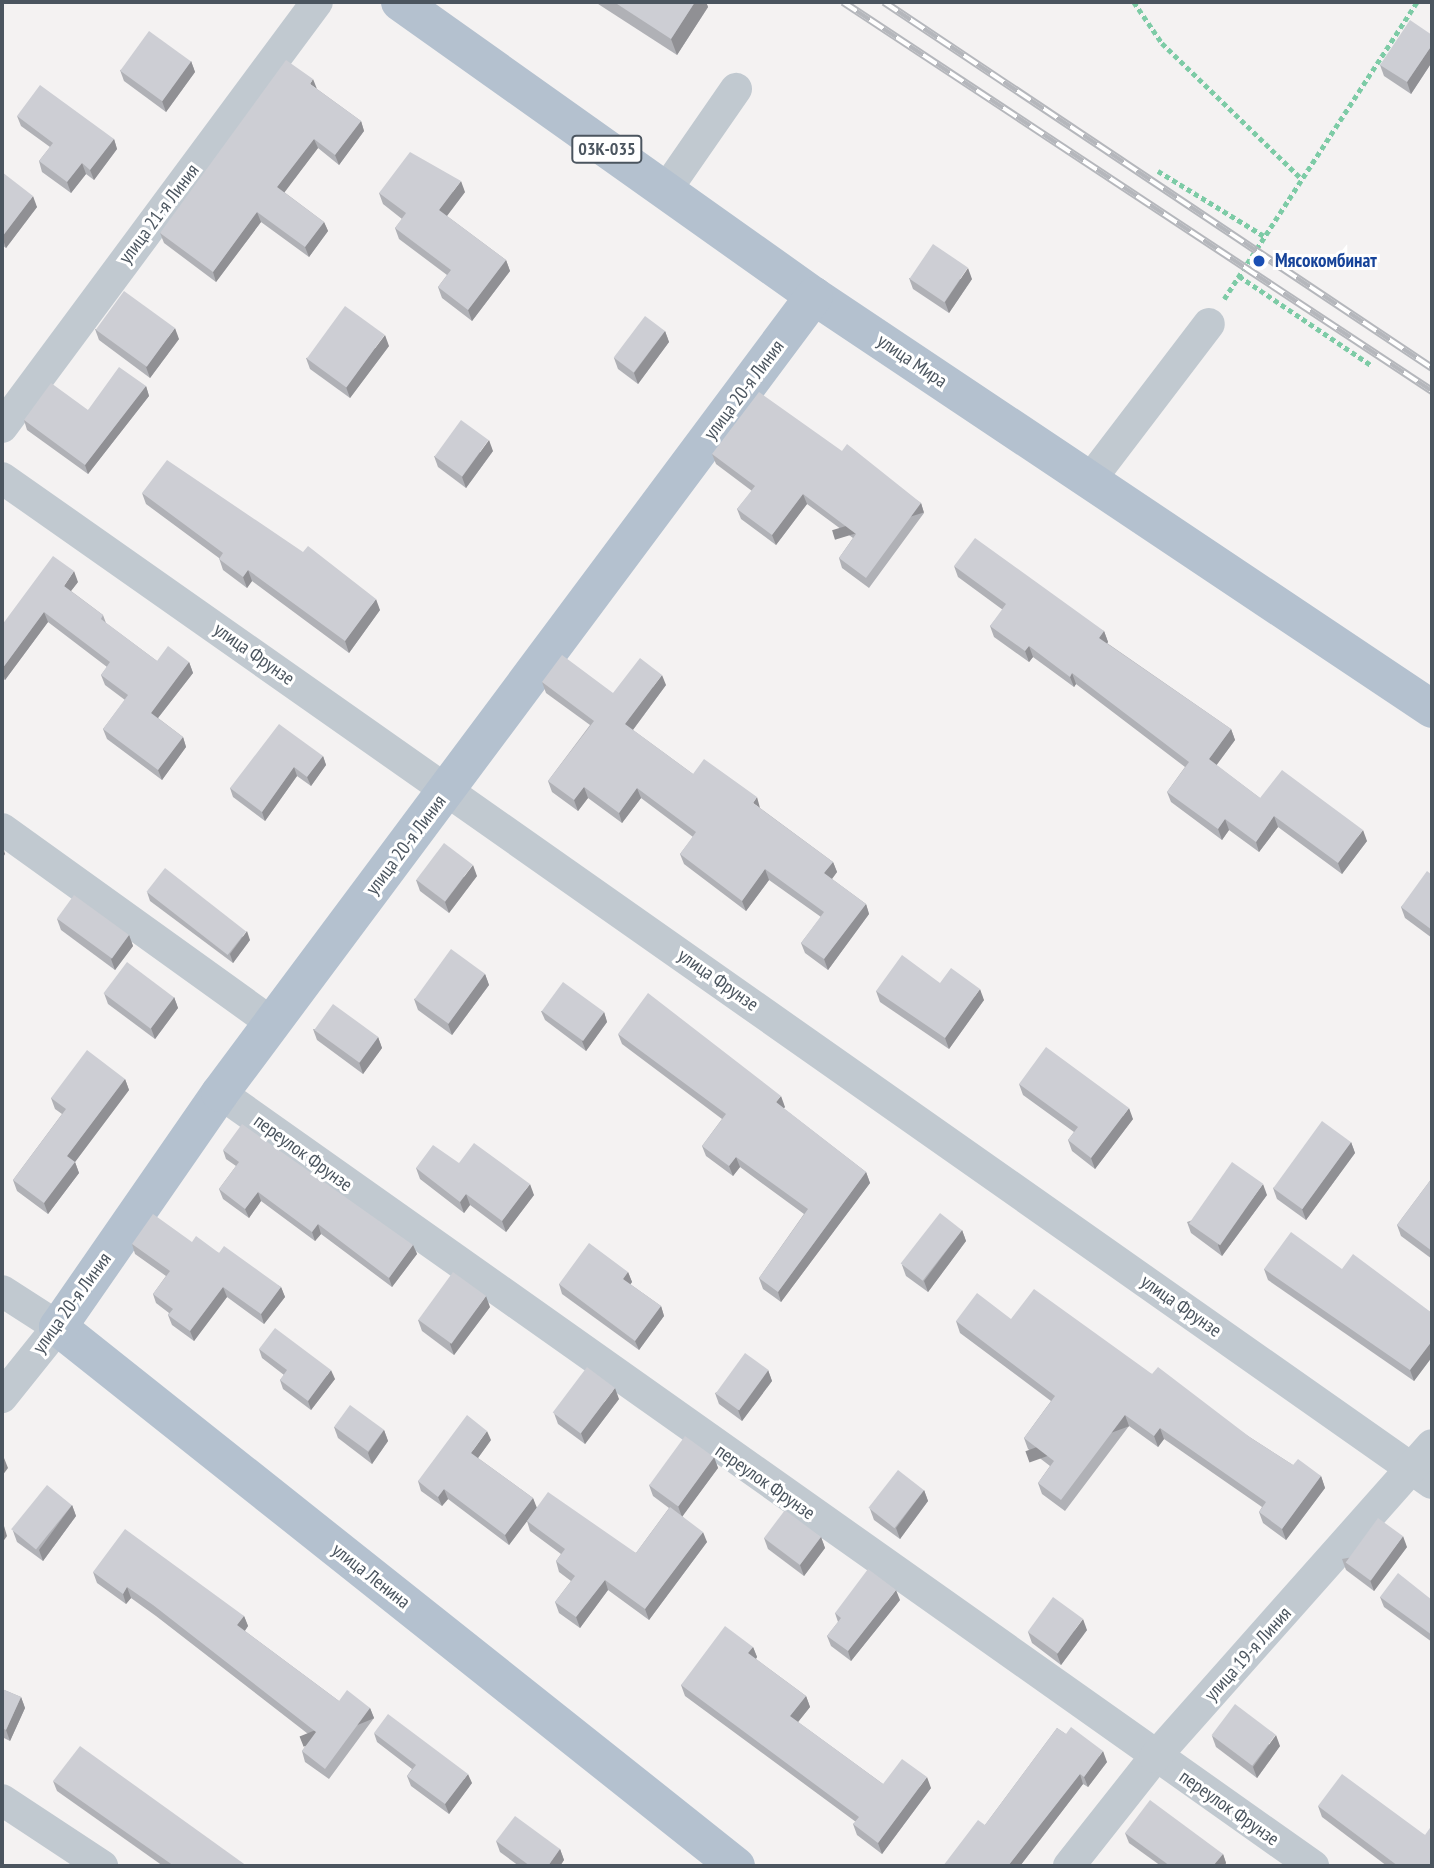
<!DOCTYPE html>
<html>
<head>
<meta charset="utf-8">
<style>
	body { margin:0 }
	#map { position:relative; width:1434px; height:1868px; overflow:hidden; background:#f4f2f2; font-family:"PT Sans Narrow",sans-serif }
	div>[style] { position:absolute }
	.path>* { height:4.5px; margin-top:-2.25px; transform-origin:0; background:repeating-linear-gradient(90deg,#7dcba6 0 5px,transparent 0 8.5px) }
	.minor>* { height:32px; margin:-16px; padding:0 16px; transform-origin:16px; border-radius:16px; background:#c1c9d0 }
	.major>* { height:38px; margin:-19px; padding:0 19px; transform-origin:19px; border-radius:19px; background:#b4c1cf }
	.rail>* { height:8px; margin-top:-4px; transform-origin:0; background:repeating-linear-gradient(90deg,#fff 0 16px,#b5b7bc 0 32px); box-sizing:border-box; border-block:2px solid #b5b7bc }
	.wall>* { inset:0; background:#b0b1b6 }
	.shaded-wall>* { inset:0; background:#909094; transform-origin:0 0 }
	.building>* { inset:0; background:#cdced4; transform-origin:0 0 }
	.dots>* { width:19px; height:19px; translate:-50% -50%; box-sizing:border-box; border:4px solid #fff; border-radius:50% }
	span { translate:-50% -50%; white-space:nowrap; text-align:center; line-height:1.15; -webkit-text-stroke:6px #fff; paint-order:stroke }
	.shield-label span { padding:2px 5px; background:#fff; border:2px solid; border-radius:5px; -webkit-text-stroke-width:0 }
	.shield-label { font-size:18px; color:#4b555f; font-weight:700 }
	.street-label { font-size:19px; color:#4b555f }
	.transit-label { font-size:19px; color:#164399; font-weight:700 }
	.left { translate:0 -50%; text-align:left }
	.frame { position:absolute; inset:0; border:4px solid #4b555f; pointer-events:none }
</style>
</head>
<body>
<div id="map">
	<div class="path">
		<div style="left:1134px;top:2px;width:50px;rotate:55.7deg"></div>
		<div style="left:1162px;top:43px;width:195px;rotate:44.2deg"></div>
		<div style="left:1158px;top:171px;width:124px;rotate:31.5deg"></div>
		<div style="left:1239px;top:276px;width:159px;rotate:34deg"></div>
		<div style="left:1224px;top:299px;width:354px;rotate:-57deg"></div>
	</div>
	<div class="minor">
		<div style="left:666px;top:190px;width:123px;rotate:-55.3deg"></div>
		<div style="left:2px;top:427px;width:529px;rotate:-53.46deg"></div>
		<div style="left:2px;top:478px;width:1748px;rotate:35.1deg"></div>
		<div style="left:1090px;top:480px;width:196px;rotate:-52.7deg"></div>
		<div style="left:2px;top:829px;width:334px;rotate:35.7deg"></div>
		<div style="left:220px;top:1093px;width:1339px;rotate:35.27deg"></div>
		<div style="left:2px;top:1291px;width:67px;rotate:32.7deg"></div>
		<div style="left:58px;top:1327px;width:90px;rotate:128.7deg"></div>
		<div style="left:2px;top:1800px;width:120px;rotate:33.4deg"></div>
		<div style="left:1069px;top:1866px;width:139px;rotate:-51.7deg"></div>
		<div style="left:1155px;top:1757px;width:417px;rotate:-48.4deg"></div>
	</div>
	<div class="major">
		<div style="left:400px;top:2px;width:508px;rotate:35.38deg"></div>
		<div style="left:814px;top:296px;width:743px;rotate:33.75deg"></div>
		<div style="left:736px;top:1866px;width:866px;rotate:-141.52deg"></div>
		<div style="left:58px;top:1327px;width:285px;rotate:-55.3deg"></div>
		<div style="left:220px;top:1093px;width:994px;rotate:-53.3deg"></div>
	</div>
	<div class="rail">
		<div style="left:843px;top:2px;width:706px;rotate:33.44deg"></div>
		<div style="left:884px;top:2px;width:659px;rotate:33.74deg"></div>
	</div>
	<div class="wall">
		<div style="clip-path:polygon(595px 2px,706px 2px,708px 7px,677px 55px)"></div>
		<div style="clip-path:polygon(1432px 35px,1432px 62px,1411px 94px,1384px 76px,1380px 65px)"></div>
		<div style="clip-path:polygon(191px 61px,195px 72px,166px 112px,124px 81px,120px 70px)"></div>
		<div style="clip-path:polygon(317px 89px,361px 121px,364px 131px,339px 165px,318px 148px,284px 192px,324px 222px,328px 231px,309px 257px,261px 222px,216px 282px,164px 243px,160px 233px)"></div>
		<div style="clip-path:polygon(17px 116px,114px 139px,117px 149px,94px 180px,86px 174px,71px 193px,42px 172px,39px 161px,50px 147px,21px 126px)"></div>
		<div style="clip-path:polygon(2px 172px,37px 207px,6px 248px,2px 245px)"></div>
		<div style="clip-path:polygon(465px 192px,447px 216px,506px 260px,510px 271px,472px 321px,442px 298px,438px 287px,447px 275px,399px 239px,395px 228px,402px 219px,383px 204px,379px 193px)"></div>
		<div style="clip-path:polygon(909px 278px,972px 279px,949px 313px,913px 289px)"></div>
		<div style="clip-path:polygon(95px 329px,179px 339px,150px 378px,99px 340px)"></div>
		<div style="clip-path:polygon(665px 331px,669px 342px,638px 384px,618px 369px,614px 358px)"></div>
		<div style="clip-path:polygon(389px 346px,350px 398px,310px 369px,306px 358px)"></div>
		<div style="clip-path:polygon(146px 386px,149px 396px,88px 474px,27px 430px,24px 420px,88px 410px)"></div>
		<div style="clip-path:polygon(493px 451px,466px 488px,438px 467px,434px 456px)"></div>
		<div style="clip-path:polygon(842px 451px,921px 503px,924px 513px,869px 588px,842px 568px,839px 558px,853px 538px,807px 504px,776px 545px,741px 519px,737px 509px,752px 491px,716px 464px,712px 454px)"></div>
		<div style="clip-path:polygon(142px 493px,380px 610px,349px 653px,252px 581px,247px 588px,223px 570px,219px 558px,146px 504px)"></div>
		<div style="clip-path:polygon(954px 566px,1104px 631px,1108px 642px,1107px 643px,1231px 729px,1235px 740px,1216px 765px,1260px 798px,1367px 841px,1342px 874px,1278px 827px,1259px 852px,1229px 830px,1222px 840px,1171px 802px,1167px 792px,1185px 767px,1076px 684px,1074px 687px,1033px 657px,1029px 662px,994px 637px,990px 626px,1003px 610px,958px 577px)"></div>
		<div style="clip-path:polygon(78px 582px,71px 591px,103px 615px,106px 623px,157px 661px,189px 662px,193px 673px,158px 718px,183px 737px,186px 747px,162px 780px,107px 739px,103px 729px,125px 700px,105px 685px,101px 675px,107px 667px,48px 622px,5px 680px,2px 678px,2px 625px)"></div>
		<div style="clip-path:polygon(542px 682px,613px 693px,666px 685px,633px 730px,693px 774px,760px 808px,833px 862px,837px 872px,832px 879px,866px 904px,869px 914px,828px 970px,805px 953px,801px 943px,821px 917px,769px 880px,746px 911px,684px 864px,680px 854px,693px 837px,641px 798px,622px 823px,588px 798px,578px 811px,552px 792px,548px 781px,590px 725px,546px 693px)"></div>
		<div style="clip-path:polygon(323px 756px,326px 765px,311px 786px,297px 776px,265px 821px,233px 797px,230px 788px)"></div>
		<div style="clip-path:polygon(1432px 875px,1432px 938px,1405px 918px,1401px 907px)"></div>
		<div style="clip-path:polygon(477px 876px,449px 913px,420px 891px,416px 880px)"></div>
		<div style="clip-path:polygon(147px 892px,250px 940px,233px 963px,150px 901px)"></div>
		<div style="clip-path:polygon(57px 919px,129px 935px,133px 946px,115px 970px,61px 930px)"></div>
		<div style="clip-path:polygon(485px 974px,489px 985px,452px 1035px,418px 1010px,414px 999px)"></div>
		<div style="clip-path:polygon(940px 983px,984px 1000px,949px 1049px,880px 1002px,876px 991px)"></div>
		<div style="clip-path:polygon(104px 993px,174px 997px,178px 1008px,155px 1039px,108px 1004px)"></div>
		<div style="clip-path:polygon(541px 1011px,604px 1012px,607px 1022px,586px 1051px,545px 1020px)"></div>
		<div style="clip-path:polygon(313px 1029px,378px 1037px,382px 1048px,363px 1074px,317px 1040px)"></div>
		<div style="clip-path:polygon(618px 1034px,785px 1107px,783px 1108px,866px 1172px,870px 1183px,781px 1302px,763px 1289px,759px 1278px,804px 1214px,740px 1167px,733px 1176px,706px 1156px,702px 1146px,722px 1119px,622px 1044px)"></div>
		<div style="clip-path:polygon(125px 1079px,129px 1090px,75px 1162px,79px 1173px,48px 1214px,17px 1191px,13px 1180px,62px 1114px,55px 1109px,51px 1098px)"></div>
		<div style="clip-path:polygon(1019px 1084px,1133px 1119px,1095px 1169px,1072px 1151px,1068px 1140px,1074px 1132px,1023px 1095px)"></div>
		<div style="clip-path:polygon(1351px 1142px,1355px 1153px,1306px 1220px,1277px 1199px,1273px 1188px)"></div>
		<div style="clip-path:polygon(223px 1150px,413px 1245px,417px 1254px,392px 1287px,321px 1234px,315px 1241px,261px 1201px,249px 1218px,223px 1199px,219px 1189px,236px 1166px,226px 1159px)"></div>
		<div style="clip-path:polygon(459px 1163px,534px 1195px,506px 1232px,470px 1205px,464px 1213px,420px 1179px,416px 1168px)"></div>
		<div style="clip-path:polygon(1432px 1178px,1432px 1259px,1401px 1236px,1397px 1225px)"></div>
		<div style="clip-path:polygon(1267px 1195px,1222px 1256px,1191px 1233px,1187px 1222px)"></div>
		<div style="clip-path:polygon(962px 1230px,966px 1241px,928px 1292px,906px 1276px,902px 1265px)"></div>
		<div style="clip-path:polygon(192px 1242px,219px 1253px,281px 1287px,285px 1297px,264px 1324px,227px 1297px,194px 1341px,172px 1325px,168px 1315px,169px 1313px,156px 1303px,153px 1294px,166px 1276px,135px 1254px,132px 1244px)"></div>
		<div style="clip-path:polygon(1264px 1269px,1342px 1269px,1432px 1313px,1432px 1357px,1414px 1381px,1268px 1280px)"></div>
		<div style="clip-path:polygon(628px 1272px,632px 1282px,630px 1284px,661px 1306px,664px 1316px,639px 1350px,562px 1294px,559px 1284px)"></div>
		<div style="clip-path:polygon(490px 1307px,454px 1355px,422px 1331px,418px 1320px)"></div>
		<div style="clip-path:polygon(1011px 1319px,1152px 1374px,1293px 1465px,1321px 1476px,1325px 1488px,1286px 1540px,1263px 1523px,1259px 1512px,1262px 1507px,1164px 1439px,1158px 1447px,1129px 1426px,1065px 1511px,1042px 1494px,1038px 1483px,1050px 1466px,1028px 1449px,1024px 1438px,1051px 1401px,960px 1333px,956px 1321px)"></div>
		<div style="clip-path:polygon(259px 1349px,335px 1379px,311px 1410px,283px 1389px,280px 1380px,284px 1375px,262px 1358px)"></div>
		<div style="clip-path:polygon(768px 1370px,772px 1381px,742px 1421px,719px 1404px,715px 1393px)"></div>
		<div style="clip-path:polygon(619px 1399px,585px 1444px,558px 1424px,554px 1413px)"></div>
		<div style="clip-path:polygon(334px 1427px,384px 1430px,388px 1441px,372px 1464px,338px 1438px)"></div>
		<div style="clip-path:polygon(491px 1440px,478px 1458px,533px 1498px,536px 1508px,636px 1553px,669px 1508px,653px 1496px,649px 1485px,714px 1457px,718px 1468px,682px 1516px,707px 1542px,649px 1620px,608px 1590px,580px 1628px,559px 1613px,555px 1602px,571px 1581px,559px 1572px,556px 1561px,561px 1554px,530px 1531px,527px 1521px,509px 1545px,448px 1499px,442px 1506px,421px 1491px,418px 1481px)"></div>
		<div style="clip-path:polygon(924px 1490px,928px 1501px,900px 1539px,874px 1520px,870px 1509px)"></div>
		<div style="clip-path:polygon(72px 1505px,76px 1516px,43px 1561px,17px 1542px,13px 1531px)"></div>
		<div style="clip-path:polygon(821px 1537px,825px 1548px,804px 1576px,768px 1549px,764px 1538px)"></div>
		<div style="clip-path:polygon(1407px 1547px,1374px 1591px,1346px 1570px,1342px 1559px)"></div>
		<div style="clip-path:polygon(93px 1572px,244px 1616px,248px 1626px,245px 1631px,339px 1701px,370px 1708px,374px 1718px,329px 1779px,305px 1762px,302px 1751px,312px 1737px,156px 1616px,131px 1598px,126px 1604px,97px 1583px)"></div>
		<div style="clip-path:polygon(1380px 1597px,1432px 1600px,1432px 1642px,1384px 1607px)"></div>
		<div style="clip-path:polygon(900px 1600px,851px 1661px,831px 1646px,827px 1636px,838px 1622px,835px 1613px)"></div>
		<div style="clip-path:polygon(1087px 1630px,1061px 1665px,1032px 1643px,1028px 1632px)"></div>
		<div style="clip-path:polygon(753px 1647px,757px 1657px,756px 1659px,806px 1696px,810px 1707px,798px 1722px,883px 1784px,931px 1788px,882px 1854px,857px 1835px,853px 1824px,856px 1822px,685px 1696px,681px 1685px)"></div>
		<div style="clip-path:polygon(2px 1689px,21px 1697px,25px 1708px,10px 1741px,2px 1737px)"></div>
		<div style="clip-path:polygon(1057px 1728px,1107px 1762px,1088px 1787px,1083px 1784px,1020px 1866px,943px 1866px,985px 1825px)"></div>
		<div style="clip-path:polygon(374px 1733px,472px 1783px,449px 1814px,411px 1786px,407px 1776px,412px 1769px,377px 1742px)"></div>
		<div style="clip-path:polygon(1212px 1736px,1280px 1746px,1257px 1778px,1216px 1747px)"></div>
		<div style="clip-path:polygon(53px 1781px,247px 1866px,163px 1866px,57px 1791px)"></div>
		<div style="clip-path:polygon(1318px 1806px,1425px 1835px,1432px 1866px,1387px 1866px,1322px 1817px)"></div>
		<div style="clip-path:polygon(1125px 1833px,1223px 1854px,1226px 1863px,1224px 1866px,1161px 1866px,1129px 1843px)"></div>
		<div style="clip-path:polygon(496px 1841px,560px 1849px,564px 1860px,560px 1866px,519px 1866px,500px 1852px)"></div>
	</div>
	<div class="shaded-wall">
		<div style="clip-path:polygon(695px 2px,706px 2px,708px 7px,677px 55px,671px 39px)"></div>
		<div style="clip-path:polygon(1432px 45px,1432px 62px,1411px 94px,1407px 82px)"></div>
		<div style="clip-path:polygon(191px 61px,195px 72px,166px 112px,162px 101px)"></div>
		<div style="clip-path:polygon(313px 79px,317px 89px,310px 84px)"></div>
		<div style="clip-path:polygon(361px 121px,364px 131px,339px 165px,335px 155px)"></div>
		<div style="clip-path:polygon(114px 139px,117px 149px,94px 180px,90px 170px)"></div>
		<div style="clip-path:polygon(314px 139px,318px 148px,281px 197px,277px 187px)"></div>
		<div style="clip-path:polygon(82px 163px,86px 174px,71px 193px,67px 182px)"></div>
		<div style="clip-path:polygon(461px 181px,465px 192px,443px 221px,439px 210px)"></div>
		<div style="clip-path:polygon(33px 196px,37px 207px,6px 248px,2px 237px)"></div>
		<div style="clip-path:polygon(257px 212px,261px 222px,216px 282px,213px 272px)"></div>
		<div style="clip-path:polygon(324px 222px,328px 231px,309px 257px,305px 247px)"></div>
		<div style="clip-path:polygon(506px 260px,510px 271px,472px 321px,468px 310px)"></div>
		<div style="clip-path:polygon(968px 268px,972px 279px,949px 313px,945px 302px)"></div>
		<div style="clip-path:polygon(175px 328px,179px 339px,150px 378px,146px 367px)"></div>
		<div style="clip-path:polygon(665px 331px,669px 342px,638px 384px,634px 373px)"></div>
		<div style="clip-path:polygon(385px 335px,389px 346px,350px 398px,346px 387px)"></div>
		<div style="clip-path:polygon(146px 386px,149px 396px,88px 474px,85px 465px)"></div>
		<div style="clip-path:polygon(489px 440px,493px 451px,466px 488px,462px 477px)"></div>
		<div style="clip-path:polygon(803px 494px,807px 504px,776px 545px,772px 535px)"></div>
		<div style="left:921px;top:503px;width:10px;height:93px;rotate:73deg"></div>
		<div style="clip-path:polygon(248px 570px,252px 581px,247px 588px,243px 577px)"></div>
		<div style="clip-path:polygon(74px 571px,78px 582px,67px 596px,64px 586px)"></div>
		<div style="clip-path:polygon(376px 599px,380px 610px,349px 653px,345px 641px)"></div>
		<div style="clip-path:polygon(44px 612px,48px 622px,5px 680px,2px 669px)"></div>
		<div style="clip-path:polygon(1104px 631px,1108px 642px,1103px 649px,1099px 638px)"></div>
		<div style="clip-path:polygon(1029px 646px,1033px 657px,1029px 662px,1025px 651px)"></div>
		<div style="clip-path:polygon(189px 662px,193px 673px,154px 723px,151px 713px)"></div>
		<div style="clip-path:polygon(1072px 673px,1076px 684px,1074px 687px,1070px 677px)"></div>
		<div style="clip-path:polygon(662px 675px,666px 685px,629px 735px,625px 724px)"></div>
		<div style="clip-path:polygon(1231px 729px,1235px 740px,1213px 770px,1209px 759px)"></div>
		<div style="clip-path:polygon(183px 737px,186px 747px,162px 780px,158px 770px)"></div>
		<div style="clip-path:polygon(323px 756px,326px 765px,311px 786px,307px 777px)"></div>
		<div style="clip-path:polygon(294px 767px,297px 776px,265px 821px,262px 812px)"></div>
		<div style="clip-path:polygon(584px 787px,588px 798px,578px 811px,574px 800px)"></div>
		<div style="clip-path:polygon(637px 788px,641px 798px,622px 823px,619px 813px)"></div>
		<div style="clip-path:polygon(757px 797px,760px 808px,753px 803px)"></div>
		<div style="clip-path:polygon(1274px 816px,1278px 827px,1259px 852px,1256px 842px)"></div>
		<div style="clip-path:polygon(1225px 819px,1229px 830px,1222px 840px,1218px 829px)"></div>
		<div style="clip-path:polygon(1363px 830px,1367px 841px,1342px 874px,1338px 863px)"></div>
		<div style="clip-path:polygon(2px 844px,5px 854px,2px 859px)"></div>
		<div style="clip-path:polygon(833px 862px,837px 872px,828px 884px,824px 873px)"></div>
		<div style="clip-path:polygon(473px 865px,477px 876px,449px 913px,445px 902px)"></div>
		<div style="clip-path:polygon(765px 869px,769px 880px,746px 911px,742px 901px)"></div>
		<div style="clip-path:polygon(866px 904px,869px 914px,828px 970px,824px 959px)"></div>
		<div style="clip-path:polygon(247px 931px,250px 940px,233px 963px,230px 954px)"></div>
		<div style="clip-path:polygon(129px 935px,133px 946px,115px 970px,111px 959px)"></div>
		<div style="clip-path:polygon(485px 974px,489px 985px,452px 1035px,448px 1024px)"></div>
		<div style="clip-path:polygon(980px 989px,984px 1000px,949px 1049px,945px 1038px)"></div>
		<div style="clip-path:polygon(174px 997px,178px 1008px,155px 1039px,151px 1028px)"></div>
		<div style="clip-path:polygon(604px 1012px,607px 1022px,586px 1051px,582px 1041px)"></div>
		<div style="clip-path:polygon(378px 1037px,382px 1048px,363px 1074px,359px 1062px)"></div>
		<div style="clip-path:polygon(125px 1079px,129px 1090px,75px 1162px,79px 1173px,48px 1214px,44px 1203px,67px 1156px)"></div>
		<div style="clip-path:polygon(781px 1096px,785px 1107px,780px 1113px,776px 1102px)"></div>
		<div style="clip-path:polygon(1129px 1108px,1133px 1119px,1095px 1169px,1091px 1158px)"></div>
		<div style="clip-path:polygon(1351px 1142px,1355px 1153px,1306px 1220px,1302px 1209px)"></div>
		<div style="clip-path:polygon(736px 1157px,740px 1167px,733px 1176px,729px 1166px)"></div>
		<div style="clip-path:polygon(866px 1172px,870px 1183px,781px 1302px,778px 1292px)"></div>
		<div style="clip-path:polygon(530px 1184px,534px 1195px,506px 1232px,502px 1221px)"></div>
		<div style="clip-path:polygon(1263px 1184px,1267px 1195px,1222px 1256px,1218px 1245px)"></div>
		<div style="clip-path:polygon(258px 1192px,261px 1201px,249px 1218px,245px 1209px)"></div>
		<div style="clip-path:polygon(466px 1194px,470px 1205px,464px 1213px,460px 1202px)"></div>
		<div style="clip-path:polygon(318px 1224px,321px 1234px,315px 1241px,312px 1232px)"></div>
		<div style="clip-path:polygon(962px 1230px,966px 1241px,928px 1292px,924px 1281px)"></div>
		<div style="clip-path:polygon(413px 1245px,417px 1254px,392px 1287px,389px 1278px)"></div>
		<div style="clip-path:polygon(628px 1272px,632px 1282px,627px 1289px,623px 1279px)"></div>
		<div style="clip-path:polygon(223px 1287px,227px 1297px,194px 1341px,190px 1331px)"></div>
		<div style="clip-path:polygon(281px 1287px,285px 1297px,264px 1324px,261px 1314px)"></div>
		<div style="clip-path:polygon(486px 1296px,490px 1307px,454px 1355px,450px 1344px)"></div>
		<div style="clip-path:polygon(661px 1306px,664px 1316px,639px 1350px,635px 1341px)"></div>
		<div style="clip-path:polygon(1432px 1341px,1432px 1357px,1414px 1381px,1410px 1370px)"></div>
		<div style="clip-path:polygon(331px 1370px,335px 1379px,311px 1410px,308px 1401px)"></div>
		<div style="clip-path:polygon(768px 1370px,772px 1381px,742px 1421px,738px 1410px)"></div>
		<div style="clip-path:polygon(615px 1388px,619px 1399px,585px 1444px,581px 1433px)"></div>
		<div style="left:1125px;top:1415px;width:12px;height:106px;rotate:70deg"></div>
		<div style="clip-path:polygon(1160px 1428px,1164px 1439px,1158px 1447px,1154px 1436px)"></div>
		<div style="clip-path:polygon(384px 1430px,388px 1441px,372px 1464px,368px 1453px)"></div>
		<div style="clip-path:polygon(487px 1431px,491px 1440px,475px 1462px,471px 1453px)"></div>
		<div style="clip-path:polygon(714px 1457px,718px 1468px,682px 1517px,678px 1506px)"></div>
		<div style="clip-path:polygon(4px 1458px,8px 1468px,2px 1476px,2px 1461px)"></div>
		<div style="clip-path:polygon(1321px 1476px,1325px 1488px,1286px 1540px,1282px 1529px)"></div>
		<div style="clip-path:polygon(444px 1489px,448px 1499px,442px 1506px,438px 1497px)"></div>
		<div style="clip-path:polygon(924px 1490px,928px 1501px,900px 1539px,896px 1528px)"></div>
		<div style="clip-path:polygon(533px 1498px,537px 1508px,509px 1545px,505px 1535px)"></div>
		<div style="clip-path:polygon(72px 1505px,76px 1516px,43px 1561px,39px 1550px)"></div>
		<div style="clip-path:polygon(4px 1526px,7px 1536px,2px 1543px,2px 1528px)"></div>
		<div style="clip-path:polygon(703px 1532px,707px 1542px,649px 1620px,645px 1609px)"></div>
		<div style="clip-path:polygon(1403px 1536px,1407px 1547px,1374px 1591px,1370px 1580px)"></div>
		<div style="clip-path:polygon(821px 1537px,825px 1548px,804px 1576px,800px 1565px)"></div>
		<div style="clip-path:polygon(605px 1580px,608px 1590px,580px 1628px,576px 1617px)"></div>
		<div style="clip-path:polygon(127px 1587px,131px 1598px,126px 1604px,123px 1594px)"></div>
		<div style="clip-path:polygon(896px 1590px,900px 1600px,851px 1661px,848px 1651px)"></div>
		<div style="clip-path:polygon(244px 1616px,248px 1626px,241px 1636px,237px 1625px)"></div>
		<div style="clip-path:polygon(1083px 1619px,1087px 1630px,1061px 1665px,1057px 1654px)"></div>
		<div style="clip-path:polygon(753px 1647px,757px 1657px,752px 1664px,748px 1653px)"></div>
		<div style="clip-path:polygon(806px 1696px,810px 1707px,794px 1727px,790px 1716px)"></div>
		<div style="clip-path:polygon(21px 1697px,25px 1708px,10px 1741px,6px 1730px)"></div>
		<div style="left:370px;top:1708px;width:11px;height:76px;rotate:68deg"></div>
		<div style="clip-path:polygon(1276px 1735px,1280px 1746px,1257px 1778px,1253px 1767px)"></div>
		<div style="clip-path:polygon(1103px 1751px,1107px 1762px,1088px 1787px,1084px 1777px)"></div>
		<div style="clip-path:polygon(468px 1774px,472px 1783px,449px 1814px,445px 1804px)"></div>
		<div style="clip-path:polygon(1080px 1774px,1083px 1784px,1020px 1866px,1008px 1866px)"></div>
		<div style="clip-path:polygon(927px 1777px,931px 1788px,882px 1854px,878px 1843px)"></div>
		<div style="clip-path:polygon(560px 1849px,564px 1860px,560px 1866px,548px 1866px)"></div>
		<div style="clip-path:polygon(1223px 1854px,1226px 1863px,1224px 1866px,1213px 1866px)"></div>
	</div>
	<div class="building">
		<div style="clip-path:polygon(614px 2px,695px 2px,671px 39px)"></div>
		<div style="clip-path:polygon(1410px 20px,1432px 35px,1432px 45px,1407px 82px,1380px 65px)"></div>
		<div style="left:149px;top:31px;width:52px;height:49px;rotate:36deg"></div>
		<div style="clip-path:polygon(286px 60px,313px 79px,310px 84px,361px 121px,335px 155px,314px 139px,277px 187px,324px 222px,305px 247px,257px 212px,213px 272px,160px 233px)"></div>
		<div style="clip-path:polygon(40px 85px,114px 139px,90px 170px,82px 163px,67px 182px,39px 161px,53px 143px,17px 116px)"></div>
		<div style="clip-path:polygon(410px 152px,461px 181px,439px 210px,506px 260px,468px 310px,438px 287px,451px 270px,395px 228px,406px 213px,379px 193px)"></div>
		<div style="clip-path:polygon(2px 172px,33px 196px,2px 237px)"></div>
		<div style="left:933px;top:244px;width:42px;height:42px;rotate:34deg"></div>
		<div style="left:124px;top:291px;width:63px;height:48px;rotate:36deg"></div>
		<div style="left:345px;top:306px;width:49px;height:65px;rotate:36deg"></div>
		<div style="left:645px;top:316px;width:25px;height:52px;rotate:37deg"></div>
		<div style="clip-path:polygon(119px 367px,146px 386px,85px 465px,24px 420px,51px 383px,88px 410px)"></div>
		<div style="clip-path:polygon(759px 392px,842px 451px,847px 444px,921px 503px,866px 578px,839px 558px,856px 534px,803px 494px,772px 535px,737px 509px,755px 486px,712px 454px)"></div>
		<div style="left:461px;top:420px;width:34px;height:45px;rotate:36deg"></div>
		<div style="clip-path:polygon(167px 460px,303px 552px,308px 546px,376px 599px,345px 641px,248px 570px,243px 577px,219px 559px,223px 553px,142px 493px)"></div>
		<div style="clip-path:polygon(975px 538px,1104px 631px,1099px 638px,1231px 729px,1209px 759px,1260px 798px,1282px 770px,1363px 830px,1338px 863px,1274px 816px,1256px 842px,1225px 819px,1218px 829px,1167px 792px,1189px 762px,1072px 673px,1070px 677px,1029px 646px,1025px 651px,990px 626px,1006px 604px,954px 566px)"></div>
		<div style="clip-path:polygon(53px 556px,74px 571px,64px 586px,103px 615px,101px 619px,157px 661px,168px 646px,189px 662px,151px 713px,183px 737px,158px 770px,103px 729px,128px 695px,101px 675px,110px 662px,44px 612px,2px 669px,2px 625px)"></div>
		<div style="clip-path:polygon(562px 655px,613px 693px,640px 658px,662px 675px,625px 724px,693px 774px,704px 759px,757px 797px,753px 803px,833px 862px,824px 873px,866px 904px,824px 959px,801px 943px,824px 912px,765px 869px,742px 901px,680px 854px,696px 832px,637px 788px,619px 813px,584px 787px,574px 800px,548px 781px,594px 721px,542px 682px)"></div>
		<div style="clip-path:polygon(279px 724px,323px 756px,307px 777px,294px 767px,262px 812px,230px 788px)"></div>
		<div style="left:444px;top:843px;width:36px;height:46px;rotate:37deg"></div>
		<div style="left:165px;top:868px;width:103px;height:30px;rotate:38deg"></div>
		<div style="clip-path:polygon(1427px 871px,1432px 875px,1432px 930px,1401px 907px)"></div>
		<div style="left:74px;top:895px;width:68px;height:29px;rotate:36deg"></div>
		<div style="left:451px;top:949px;width:42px;height:62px;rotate:36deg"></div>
		<div style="clip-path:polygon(902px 955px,940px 983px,951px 968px,980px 989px,945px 1038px,876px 991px)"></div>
		<div style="left:127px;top:962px;width:59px;height:39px;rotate:37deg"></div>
		<div style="left:563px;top:982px;width:51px;height:36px;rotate:36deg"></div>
		<div style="clip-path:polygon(648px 993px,781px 1096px,776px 1102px,866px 1172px,778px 1292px,759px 1278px,808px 1209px,736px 1157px,729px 1166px,702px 1146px,726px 1114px,618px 1034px)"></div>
		<div style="left:333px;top:1004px;width:56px;height:32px;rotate:36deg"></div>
		<div style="clip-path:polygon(1046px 1047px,1129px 1108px,1091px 1158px,1068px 1140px,1078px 1127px,1019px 1084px)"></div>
		<div style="clip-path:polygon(87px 1050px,125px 1079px,67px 1156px,75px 1162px,44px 1203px,13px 1180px,66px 1109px,51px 1098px)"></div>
		<div style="left:1322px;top:1121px;width:36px;height:83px;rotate:36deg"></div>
		<div style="clip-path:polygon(242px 1124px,413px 1245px,389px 1278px,318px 1224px,312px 1232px,258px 1192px,245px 1209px,219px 1189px,239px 1162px,223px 1150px)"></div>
		<div style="clip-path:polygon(474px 1143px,530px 1184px,502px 1221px,466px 1194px,460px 1202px,416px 1168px,433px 1145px,459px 1163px)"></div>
		<div style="left:1232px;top:1162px;width:38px;height:75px;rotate:35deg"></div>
		<div style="clip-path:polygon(1432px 1178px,1432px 1251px,1397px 1225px)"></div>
		<div style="left:940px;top:1213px;width:28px;height:64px;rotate:38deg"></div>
		<div style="clip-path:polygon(153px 1214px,192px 1242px,196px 1236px,219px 1253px,224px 1246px,281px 1287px,261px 1314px,223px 1287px,190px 1331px,168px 1315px,173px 1309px,153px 1294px,170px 1271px,132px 1244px)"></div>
		<div style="clip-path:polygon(1291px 1232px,1342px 1269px,1353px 1254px,1432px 1313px,1432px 1341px,1410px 1370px,1264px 1269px)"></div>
		<div style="clip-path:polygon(589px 1243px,628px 1272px,623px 1279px,661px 1306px,635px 1341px,559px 1284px)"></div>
		<div style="left:453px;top:1272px;width:41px;height:59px;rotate:36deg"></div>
		<div style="clip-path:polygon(1034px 1289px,1152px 1374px,1158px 1367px,1251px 1438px,1293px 1465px,1298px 1459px,1321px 1476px,1282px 1529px,1259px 1512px,1266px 1502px,1160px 1428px,1154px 1436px,1125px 1415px,1061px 1500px,1038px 1483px,1054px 1461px,1024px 1438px,1055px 1396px,956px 1321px,977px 1293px,1011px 1319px)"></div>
		<div style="clip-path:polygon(275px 1328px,331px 1370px,308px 1401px,280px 1380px,287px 1370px,259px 1349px)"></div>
		<div style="left:745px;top:1353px;width:29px;height:50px;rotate:36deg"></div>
		<div style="left:587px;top:1367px;width:35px;height:57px;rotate:37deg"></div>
		<div style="left:350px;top:1405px;width:42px;height:27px;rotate:36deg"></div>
		<div style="clip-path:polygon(467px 1415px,487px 1431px,471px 1453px,533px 1498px,505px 1535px,444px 1489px,438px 1497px,418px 1481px)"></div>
		<div style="left:685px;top:1436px;width:36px;height:61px;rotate:36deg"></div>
		<div style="left:898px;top:1470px;width:33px;height:48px;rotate:38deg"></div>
		<div style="left:47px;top:1485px;width:32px;height:57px;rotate:39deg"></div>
		<div style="clip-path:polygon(548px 1492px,636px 1553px,670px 1507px,703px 1532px,645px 1609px,605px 1580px,576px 1617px,555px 1602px,575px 1576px,556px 1561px,565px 1549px,527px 1521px)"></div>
		<div style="left:785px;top:1510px;width:45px;height:35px;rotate:37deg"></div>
		<div style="left:1378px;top:1518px;width:31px;height:55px;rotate:36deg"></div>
		<div style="clip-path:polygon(125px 1529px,244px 1616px,237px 1625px,339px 1701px,347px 1690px,370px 1708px,325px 1769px,302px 1751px,316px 1732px,153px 1605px,127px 1587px,123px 1594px,93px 1572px)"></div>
		<div style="clip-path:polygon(868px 1569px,896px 1590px,848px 1651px,827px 1636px,841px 1618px,835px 1613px)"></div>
		<div style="clip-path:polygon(1398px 1573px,1432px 1600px,1432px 1635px,1380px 1597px)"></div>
		<div style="left:1053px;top:1597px;width:37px;height:43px;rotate:36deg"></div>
		<div style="clip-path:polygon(725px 1626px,753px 1647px,748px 1653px,806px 1696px,790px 1716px,883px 1784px,902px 1759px,927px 1777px,878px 1843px,853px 1824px,859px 1817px,681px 1685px)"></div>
		<div style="clip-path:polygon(2px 1689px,21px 1697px,6px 1730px,2px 1728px)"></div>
		<div style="left:1235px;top:1704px;width:51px;height:39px;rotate:37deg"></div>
		<div style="clip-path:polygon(388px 1714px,468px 1774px,445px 1804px,407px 1776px,416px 1765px,374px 1733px)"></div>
		<div style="clip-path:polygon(1071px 1727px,1103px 1751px,1084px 1777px,1080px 1774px,1008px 1866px,943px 1866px,978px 1820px,985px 1825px,1057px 1728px,1066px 1734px)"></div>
		<div style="clip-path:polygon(80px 1746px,247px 1866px,174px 1866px,53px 1781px)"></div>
		<div style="clip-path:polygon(1342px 1774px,1425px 1835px,1432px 1825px,1432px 1866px,1398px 1866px,1318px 1806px)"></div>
		<div style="clip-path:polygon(1150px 1800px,1223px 1854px,1213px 1866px,1170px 1866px,1125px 1833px)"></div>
		<div style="clip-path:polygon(515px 1816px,560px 1849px,548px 1866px,530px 1866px,496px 1841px)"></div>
	</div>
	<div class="dots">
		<div style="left:1259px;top:261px;background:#1a4fb4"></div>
	</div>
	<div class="shield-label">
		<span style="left:607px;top:149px">03К-035</span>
	</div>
	<div class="street-label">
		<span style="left:159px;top:214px;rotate:-53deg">улица 21-я Линия</span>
		<span style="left:912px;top:361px;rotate:34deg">улица Мира</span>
		<span style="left:744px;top:390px;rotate:-53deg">улица 20-я Линия</span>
		<span style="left:254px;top:654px;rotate:35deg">улица Фрунзе</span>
		<span style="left:406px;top:845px;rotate:-53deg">улица 20-я Линия</span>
		<span style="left:718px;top:980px;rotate:35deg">улица Фрунзе</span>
		<span style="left:303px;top:1153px;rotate:36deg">переулок Фрунзе</span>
		<span style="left:72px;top:1303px;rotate:-54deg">улица 20-я Линия</span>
		<span style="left:1181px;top:1306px;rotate:35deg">улица Фрунзе</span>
		<span style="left:765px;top:1482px;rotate:35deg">переулок Фрунзе</span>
		<span style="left:371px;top:1576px;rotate:38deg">улица Ленина</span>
		<span style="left:1248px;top:1654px;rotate:-48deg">улица 19-я Линия</span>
		<span style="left:1229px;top:1808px;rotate:35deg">переулок Фрунзе</span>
	</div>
	<div class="transit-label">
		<span class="left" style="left:1275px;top:261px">Мясокомбинат</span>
	</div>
	<div class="frame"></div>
</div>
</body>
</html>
